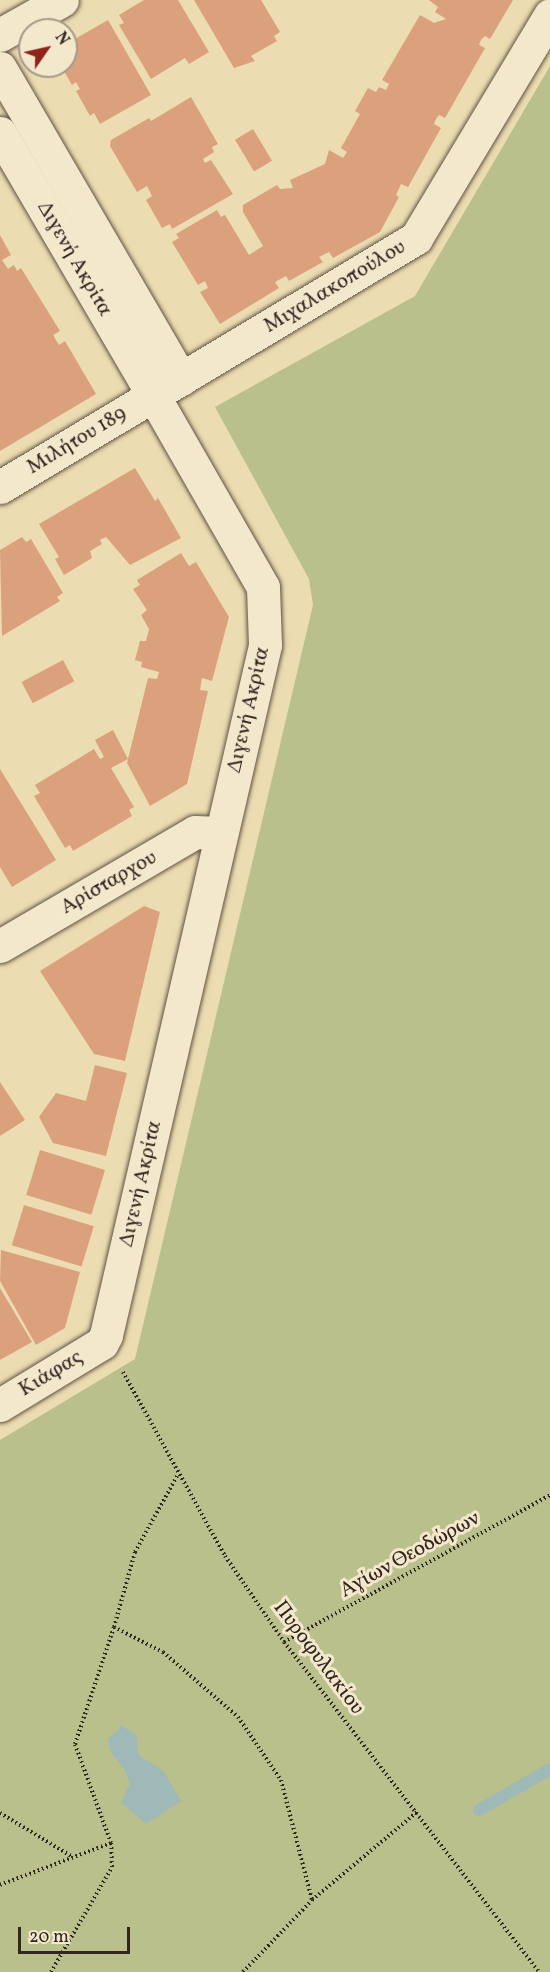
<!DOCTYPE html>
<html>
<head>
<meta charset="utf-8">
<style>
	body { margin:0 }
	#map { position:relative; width:550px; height:1972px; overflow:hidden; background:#ecdcb1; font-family:Vollkorn,serif }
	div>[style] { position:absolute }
	.green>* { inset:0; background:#b9c08b }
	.water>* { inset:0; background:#9fb8b8 }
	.stream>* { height:12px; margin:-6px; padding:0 6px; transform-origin:6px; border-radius:6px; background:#9fb8b8 }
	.building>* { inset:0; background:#dba17c; transform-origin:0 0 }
	.path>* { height:4px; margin-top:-2px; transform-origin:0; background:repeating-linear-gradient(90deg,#322621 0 1.5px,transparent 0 4.5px) }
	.roads { filter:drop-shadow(0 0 2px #605445) drop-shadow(0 0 2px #605445) }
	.minor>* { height:33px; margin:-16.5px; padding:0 16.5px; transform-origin:16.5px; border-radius:16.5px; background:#f3e8cc }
	.tertiary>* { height:33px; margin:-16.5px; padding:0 16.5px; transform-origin:16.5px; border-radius:16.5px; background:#f3e8cc }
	span { translate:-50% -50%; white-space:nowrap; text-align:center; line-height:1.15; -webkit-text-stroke:6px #f3e8cc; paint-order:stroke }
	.street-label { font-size:21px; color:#322621 }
	.north { position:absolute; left:18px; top:18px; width:60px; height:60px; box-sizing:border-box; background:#f3e8cc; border:2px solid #a69a88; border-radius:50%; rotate:56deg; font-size:16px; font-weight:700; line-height:24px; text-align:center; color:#322621 }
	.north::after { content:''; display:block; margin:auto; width:21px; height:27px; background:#8f2418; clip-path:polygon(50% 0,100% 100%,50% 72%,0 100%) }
	.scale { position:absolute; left:18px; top:1927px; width:112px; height:27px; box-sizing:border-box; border:3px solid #322621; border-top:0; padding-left:8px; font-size:18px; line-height:21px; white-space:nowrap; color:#322621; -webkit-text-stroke:4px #f3e8cc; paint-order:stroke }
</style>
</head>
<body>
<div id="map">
	<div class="green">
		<div style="clip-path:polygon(550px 66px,550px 1972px,0 1972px,0 1440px,135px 1359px,313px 605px,309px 579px,215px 407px,415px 296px)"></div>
	</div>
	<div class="water">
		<div style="clip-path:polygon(122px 1726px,136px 1735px,139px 1755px,164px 1772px,181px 1801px,146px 1824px,121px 1803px,130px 1784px,124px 1768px,111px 1753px,108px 1739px)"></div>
	</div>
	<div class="stream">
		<div style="left:479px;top:1810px;width:82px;rotate:-30deg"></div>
	</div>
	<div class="building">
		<div style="clip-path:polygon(144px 0,178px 0,209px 52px,189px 64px,185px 58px,151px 79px,119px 25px,124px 23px,119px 15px)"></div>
		<div style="clip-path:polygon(194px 0,261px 0,280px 32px,274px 36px,277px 41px,251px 56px,255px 61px,234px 68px)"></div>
		<div style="clip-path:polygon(429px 0,513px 0,490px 39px,485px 36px,481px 40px,479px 45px,485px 48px,445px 118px,439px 115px,436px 119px,434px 124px,441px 128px,408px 187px,401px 184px,396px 195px,399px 197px,380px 232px,333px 258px,329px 252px,319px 257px,323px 262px,289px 281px,286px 276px,275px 282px,279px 288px,220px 324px,200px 292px,208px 288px,205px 281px,198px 285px,172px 242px,179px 238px,176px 234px,217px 210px,221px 217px,225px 215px,249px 255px,263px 246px,243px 212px,243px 205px,277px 185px,280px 189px,293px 188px,290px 180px,325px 164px,329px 150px,343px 158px,347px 152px,341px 148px,360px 114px,355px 111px,368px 88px,376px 92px,379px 87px,386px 90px,389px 84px,382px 80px,420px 15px,434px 23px,446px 19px,435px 12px,438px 7px)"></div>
		<div style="clip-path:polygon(108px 20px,151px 95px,100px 124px,94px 113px,90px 116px,76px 91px,80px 89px,76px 82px,72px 85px,61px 66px,66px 66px,66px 44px)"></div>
		<div style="clip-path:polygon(191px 97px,218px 144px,212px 147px,214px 152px,203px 159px,205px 163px,211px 160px,233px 194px,172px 229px,170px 224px,162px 228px,146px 200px,152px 196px,147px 186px,137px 192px,110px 146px,111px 140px,149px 118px,151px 121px)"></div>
		<div style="left:253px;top:129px;width:37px;height:21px;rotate:59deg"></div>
		<div style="clip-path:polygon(0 235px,11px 255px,2px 260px,8px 269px,14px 265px,17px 271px,21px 268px,60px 331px,53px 335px,59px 345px,65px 341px,96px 394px,0 451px)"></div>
		<div style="clip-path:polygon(135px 468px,155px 501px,158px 498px,181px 538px,130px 565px,106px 537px,100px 540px,102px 544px,90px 551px,92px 558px,64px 575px,55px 559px,59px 557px,39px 524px)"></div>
		<div style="clip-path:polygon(22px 537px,26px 542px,31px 539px,63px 593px,57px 597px,60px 601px,2px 636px,0 550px)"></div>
		<div style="clip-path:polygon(181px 553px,189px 566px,196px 562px,229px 617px,212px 681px,202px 678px,200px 690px,208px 691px,187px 784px,150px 806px,127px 763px,148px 678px,157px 679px,159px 672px,141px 667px,142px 662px,135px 660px,140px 641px,146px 641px,149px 629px,141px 615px,147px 610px,133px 589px,140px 585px,137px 580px)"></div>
		<div style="left:63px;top:660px;width:24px;height:47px;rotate:62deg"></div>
		<div style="clip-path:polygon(113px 730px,128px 759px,111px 768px,134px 807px,129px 810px,132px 816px,73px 851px,70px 845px,65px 848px,34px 796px,40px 793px,35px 785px,94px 749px,100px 759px,104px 757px,95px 740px)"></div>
		<div style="clip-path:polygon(0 769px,56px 860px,12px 887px,0 867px)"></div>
		<div style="clip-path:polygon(144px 906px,160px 912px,125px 1061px,94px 1054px,40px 971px)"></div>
		<div style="clip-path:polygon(95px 1065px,127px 1073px,106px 1156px,53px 1143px,39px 1117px,56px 1093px,86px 1101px)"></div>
		<div style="clip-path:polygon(0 1082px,25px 1120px,0 1136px)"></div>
		<div style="left:40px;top:1150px;width:68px;height:47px;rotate:17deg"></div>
		<div style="left:24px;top:1205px;width:73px;height:42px;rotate:17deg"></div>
		<div style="clip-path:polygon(1px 1250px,80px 1272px,65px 1328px,36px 1345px,0 1281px)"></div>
		<div style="clip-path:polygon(0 1288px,32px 1342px,0 1360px)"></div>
	</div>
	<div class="path">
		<div style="left:123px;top:1372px;width:210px;rotate:61deg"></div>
		<div style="left:225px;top:1556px;width:104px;rotate:55.5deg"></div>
		<div style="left:284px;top:1642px;width:417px;rotate:52.3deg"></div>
		<div style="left:177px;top:1476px;width:87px;rotate:118.9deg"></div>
		<div style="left:135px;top:1552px;width:78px;rotate:105.6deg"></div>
		<div style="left:114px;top:1627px;width:55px;rotate:27deg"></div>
		<div style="left:163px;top:1652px;width:99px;rotate:40.9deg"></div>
		<div style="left:238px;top:1717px;width:76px;rotate:55.7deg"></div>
		<div style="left:281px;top:1780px;width:124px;rotate:75.5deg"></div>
		<div style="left:284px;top:1642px;width:304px;rotate:-28.9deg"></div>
		<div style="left:0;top:1813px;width:83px;rotate:31.2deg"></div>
		<div style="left:0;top:1885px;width:119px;rotate:-20.7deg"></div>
		<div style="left:51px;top:1972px;width:121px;rotate:-59.8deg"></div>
		<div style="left:112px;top:1867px;width:24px;rotate:-92deg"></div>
		<div style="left:111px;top:1843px;width:105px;rotate:-110deg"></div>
		<div style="left:75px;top:1744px;width:123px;rotate:-71.6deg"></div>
		<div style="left:243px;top:1972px;width:100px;rotate:-46.2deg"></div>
		<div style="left:312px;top:1900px;width:137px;rotate:-40deg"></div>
	</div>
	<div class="roads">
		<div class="minor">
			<div style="left:0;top:35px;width:71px;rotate:-29.4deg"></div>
			<div style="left:0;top:487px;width:485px;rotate:-30.9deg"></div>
			<div style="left:416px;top:238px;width:260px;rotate:-59deg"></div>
			<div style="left:0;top:946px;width:226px;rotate:-30.3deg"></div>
			<div style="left:195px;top:832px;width:26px;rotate:2deg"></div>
			<div style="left:0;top:1405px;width:119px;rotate:-31.3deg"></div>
			<div style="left:102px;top:1343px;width:9px;rotate:-63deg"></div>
			<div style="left:106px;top:1335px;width:708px;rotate:-77.02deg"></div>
			<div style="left:265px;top:645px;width:58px;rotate:-92deg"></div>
			<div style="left:263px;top:587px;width:221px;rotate:-119.8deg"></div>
		</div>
		<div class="tertiary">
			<div style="left:0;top:68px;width:360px;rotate:59.8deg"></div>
			<div style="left:0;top:133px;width:303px;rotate:59.7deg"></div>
		</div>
	</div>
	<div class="street-label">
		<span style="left:74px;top:259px;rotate:60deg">Διγενή Ακρίτα</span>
		<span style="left:335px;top:287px;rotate:-31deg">Μιχαλακοπούλου</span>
		<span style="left:77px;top:441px;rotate:-31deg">Μιλήτου 189</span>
		<span style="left:249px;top:710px;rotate:-77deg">Διγενή Ακρίτα</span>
		<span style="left:109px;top:883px;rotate:-30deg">Αρίσταρχου</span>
		<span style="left:141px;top:1184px;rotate:-77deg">Διγενή Ακρίτα</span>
		<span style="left:51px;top:1374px;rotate:-31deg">Κιάφας</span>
		<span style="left:410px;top:1555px;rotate:-29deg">Αγίων Θεοδώρων</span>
		<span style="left:318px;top:1658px;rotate:53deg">Πυροφυλακίου</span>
	</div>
	<div class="north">N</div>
	<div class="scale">20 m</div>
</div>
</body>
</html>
